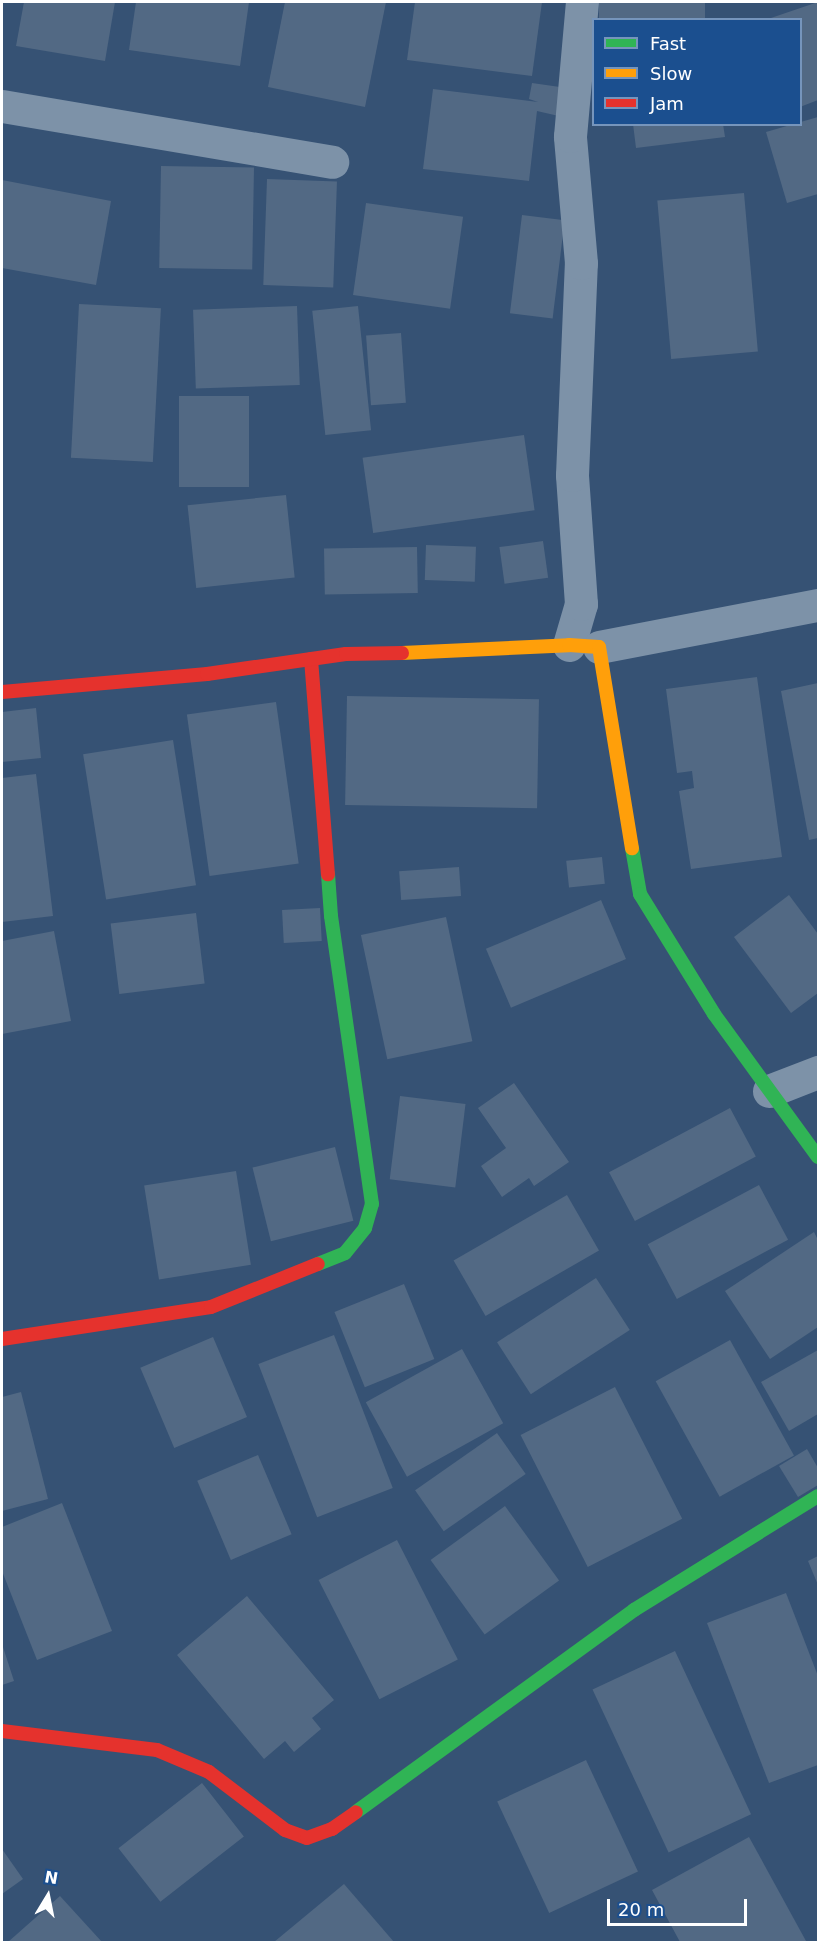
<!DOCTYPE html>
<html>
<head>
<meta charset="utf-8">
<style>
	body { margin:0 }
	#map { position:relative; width:820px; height:1944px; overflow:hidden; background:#365274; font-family:"DejaVu Sans",sans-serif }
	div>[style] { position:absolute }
	.building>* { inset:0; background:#526984; transform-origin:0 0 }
	.street>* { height:33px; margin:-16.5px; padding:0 16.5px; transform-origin:16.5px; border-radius:16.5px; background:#7d92a8 }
	.fast>* { height:14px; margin:-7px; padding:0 7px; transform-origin:7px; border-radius:7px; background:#30b455 }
	.slow>* { height:14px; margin:-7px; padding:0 7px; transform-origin:7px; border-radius:7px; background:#ff9f0a }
	.jam>* { height:14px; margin:-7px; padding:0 7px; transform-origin:7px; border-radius:7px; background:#e5322d }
	span { translate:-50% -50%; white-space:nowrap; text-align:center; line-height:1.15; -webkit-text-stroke:6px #1b4f8f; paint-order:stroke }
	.frame { position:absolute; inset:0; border:3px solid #fff; pointer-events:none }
	.legend { position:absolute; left:592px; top:18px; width:210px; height:108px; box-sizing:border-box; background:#1b4f8f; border:2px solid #7695bc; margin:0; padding:8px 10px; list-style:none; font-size:18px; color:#fff }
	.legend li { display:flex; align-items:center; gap:12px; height:30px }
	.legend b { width:30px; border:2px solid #7695bc }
	.north { position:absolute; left:18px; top:1866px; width:60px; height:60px; -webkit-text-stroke:4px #1b4f8f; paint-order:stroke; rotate:10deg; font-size:16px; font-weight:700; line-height:24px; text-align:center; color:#fff }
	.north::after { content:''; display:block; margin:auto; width:21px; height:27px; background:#fff; clip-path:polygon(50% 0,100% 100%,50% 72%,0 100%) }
	.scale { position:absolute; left:607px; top:1899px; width:140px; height:27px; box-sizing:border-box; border:3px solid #fff; border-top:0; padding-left:8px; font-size:18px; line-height:21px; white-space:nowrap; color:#fff; -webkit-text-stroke:4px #1b4f8f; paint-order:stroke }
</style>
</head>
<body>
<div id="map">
	<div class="building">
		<div style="clip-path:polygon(24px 2px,115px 2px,105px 61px,16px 46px)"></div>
		<div style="clip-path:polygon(136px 2px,249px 2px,240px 66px,129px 50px)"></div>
		<div style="clip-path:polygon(285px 2px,386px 2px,365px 107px,268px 87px)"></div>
		<div style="clip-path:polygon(415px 2px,542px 2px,532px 76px,407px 60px)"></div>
		<div style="left:599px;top:2px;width:106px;height:18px"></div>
		<div style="clip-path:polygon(818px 2px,818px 100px,800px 107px,800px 20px,768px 19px)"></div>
		<div style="clip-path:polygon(532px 83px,567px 88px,563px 117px,537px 111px,529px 181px,423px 169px,433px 89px,538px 102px,529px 99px)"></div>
		<div style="clip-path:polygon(818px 117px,818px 194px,787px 203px,766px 132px)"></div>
		<div style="clip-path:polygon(633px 124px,723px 124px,725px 137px,636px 148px)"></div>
		<div style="left:161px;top:166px;width:93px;height:102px;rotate:1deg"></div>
		<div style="left:267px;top:179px;width:70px;height:106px;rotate:2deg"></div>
		<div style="clip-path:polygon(2px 180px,111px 201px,96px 285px,2px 268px)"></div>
		<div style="left:744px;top:193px;width:159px;height:87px;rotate:85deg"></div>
		<div style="left:366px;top:203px;width:98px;height:93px;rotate:8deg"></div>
		<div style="left:522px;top:215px;width:43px;height:99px;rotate:7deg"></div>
		<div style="left:79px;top:304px;width:82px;height:154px;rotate:3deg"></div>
		<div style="left:297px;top:306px;width:79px;height:104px;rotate:88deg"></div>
		<div style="left:358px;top:306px;width:125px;height:46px;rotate:84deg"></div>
		<div style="left:401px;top:333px;width:70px;height:35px;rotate:86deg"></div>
		<div style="left:179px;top:396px;width:70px;height:91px"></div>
		<div style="left:524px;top:435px;width:76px;height:163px;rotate:82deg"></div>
		<div style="left:286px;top:495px;width:83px;height:99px;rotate:84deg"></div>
		<div style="left:543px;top:541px;width:37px;height:44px;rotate:82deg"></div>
		<div style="left:426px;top:545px;width:50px;height:35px;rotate:2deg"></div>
		<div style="left:417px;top:547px;width:46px;height:93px;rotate:89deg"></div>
		<div style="clip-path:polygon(757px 677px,782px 857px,691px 869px,679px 791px,694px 788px,692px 771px,677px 773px,666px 689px)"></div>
		<div style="clip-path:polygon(818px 683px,818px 838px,809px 840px,781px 691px)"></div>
		<div style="left:347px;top:696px;width:192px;height:109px;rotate:1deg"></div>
		<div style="left:276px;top:702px;width:163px;height:90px;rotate:82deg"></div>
		<div style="clip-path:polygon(36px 708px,41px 758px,2px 762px,2px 712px)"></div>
		<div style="left:173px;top:740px;width:147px;height:91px;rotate:81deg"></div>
		<div style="clip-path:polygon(36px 774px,53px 916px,2px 922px,2px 778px)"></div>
		<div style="left:602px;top:857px;width:27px;height:36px;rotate:84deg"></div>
		<div style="left:459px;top:867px;width:29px;height:60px;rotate:86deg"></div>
		<div style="clip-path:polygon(789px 895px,818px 934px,818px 993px,791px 1013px,734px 937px)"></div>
		<div style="left:601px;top:900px;width:64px;height:125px;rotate:67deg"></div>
		<div style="left:320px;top:908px;width:33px;height:38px;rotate:87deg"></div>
		<div style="left:196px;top:913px;width:71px;height:86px;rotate:83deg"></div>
		<div style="left:446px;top:917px;width:127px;height:87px;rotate:78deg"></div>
		<div style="clip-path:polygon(54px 931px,71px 1021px,2px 1034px,2px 941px)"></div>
		<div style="clip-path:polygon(514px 1083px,569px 1162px,534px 1186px,529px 1178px,502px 1197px,481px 1166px,506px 1148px,478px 1108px)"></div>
		<div style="left:400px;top:1096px;width:66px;height:84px;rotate:7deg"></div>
		<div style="left:730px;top:1108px;width:55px;height:137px;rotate:62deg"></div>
		<div style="left:335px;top:1147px;width:76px;height:85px;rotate:76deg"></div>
		<div style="left:236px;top:1171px;width:95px;height:93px;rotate:81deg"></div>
		<div style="left:759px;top:1185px;width:62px;height:126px;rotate:62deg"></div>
		<div style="left:567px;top:1195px;width:64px;height:131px;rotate:60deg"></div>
		<div style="clip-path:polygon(814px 1232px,818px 1240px,818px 1327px,770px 1359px,725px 1291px)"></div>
		<div style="left:596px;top:1278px;width:62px;height:118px;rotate:57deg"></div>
		<div style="left:404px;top:1284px;width:81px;height:75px;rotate:68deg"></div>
		<div style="left:334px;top:1335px;width:164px;height:81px;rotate:69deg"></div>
		<div style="left:213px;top:1337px;width:87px;height:79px;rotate:67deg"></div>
		<div style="left:730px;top:1340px;width:132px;height:85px;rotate:61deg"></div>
		<div style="left:462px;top:1349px;width:85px;height:110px;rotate:61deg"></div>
		<div style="clip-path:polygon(818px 1350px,818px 1414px,789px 1431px,761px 1382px)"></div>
		<div style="left:615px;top:1387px;width:148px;height:106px;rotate:63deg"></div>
		<div style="clip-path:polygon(21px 1392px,48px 1499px,2px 1511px,2px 1397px)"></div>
		<div style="left:497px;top:1433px;width:50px;height:100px;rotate:55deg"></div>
		<div style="clip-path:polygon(807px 1449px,818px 1468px,818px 1485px,798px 1497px,779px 1466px)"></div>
		<div style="left:258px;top:1455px;width:86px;height:66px;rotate:67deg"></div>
		<div style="clip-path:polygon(62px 1503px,112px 1631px,37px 1660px,2px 1571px,2px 1527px)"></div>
		<div style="left:505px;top:1506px;width:92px;height:92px;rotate:54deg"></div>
		<div style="left:397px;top:1540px;width:134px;height:88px;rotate:63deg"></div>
		<div style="clip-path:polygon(818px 1556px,818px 1585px,808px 1561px)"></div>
		<div style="clip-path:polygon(786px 1593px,818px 1676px,818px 1765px,769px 1783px,707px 1623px)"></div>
		<div style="clip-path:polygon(247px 1596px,334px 1700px,312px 1718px,321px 1729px,294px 1752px,285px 1741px,264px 1759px,177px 1655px)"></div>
		<div style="clip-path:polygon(2px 1644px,14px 1681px,2px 1685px)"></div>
		<div style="left:675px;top:1651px;width:180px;height:91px;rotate:65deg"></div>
		<div style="left:586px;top:1760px;width:123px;height:98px;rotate:65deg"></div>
		<div style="left:202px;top:1783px;width:68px;height:106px;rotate:52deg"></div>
		<div style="clip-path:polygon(749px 1837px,806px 1941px,680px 1942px,652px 1890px)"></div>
		<div style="clip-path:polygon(2px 1849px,23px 1879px,2px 1894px)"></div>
		<div style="clip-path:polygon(344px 1884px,394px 1942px,274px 1942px)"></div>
		<div style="clip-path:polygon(60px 1896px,102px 1942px,8px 1942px)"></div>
	</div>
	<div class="street">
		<div style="left:2px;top:106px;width:335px;rotate:9.6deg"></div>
		<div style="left:569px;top:645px;width:43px;rotate:-73.7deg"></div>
		<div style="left:581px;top:604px;width:129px;rotate:-94deg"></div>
		<div style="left:572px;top:475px;width:212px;rotate:-87.6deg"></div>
		<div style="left:581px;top:263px;width:127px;rotate:-95deg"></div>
		<div style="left:570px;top:136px;width:135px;rotate:-84.9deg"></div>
		<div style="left:599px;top:647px;width:223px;rotate:-10.9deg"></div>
		<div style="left:769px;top:1091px;width:53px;rotate:-21.2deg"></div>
	</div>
	<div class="fast">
		<div style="left:632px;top:848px;width:47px;rotate:80.1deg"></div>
		<div style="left:640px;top:894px;width:141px;rotate:58.3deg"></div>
		<div style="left:714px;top:1014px;width:177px;rotate:54deg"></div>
		<div style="left:318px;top:1264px;width:29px;rotate:-22deg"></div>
		<div style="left:345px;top:1253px;width:32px;rotate:-51deg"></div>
		<div style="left:365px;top:1228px;width:25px;rotate:-74deg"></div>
		<div style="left:372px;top:1204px;width:291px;rotate:-98.1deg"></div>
		<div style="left:331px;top:916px;width:42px;rotate:-94.1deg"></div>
		<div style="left:356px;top:1812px;width:344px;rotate:-36deg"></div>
		<div style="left:634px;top:1610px;width:216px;rotate:-31.8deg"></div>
	</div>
	<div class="slow">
		<div style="left:402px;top:653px;width:167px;rotate:-2.7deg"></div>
		<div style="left:569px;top:645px;width:30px;rotate:4deg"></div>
		<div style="left:599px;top:647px;width:204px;rotate:80.7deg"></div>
	</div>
	<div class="jam">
		<div style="left:311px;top:659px;width:216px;rotate:85.5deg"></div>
		<div style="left:2px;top:692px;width:206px;rotate:-5deg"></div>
		<div style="left:207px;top:674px;width:140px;rotate:-8.2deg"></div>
		<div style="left:346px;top:654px;width:56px;rotate:-1deg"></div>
		<div style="left:2px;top:1339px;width:211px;rotate:-8.7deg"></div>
		<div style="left:211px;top:1307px;width:115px;rotate:-21.9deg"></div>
		<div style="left:2px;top:1731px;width:156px;rotate:7deg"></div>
		<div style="left:157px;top:1750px;width:56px;rotate:22.9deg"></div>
		<div style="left:209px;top:1772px;width:96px;rotate:37.3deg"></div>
		<div style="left:285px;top:1830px;width:23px;rotate:20deg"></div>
		<div style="left:307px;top:1838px;width:27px;rotate:-20deg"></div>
		<div style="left:332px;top:1829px;width:29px;rotate:-35deg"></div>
	</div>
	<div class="frame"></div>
	<ul class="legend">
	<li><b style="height:8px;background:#30b455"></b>Fast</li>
	<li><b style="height:8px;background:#ff9f0a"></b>Slow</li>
	<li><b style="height:8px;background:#e5322d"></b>Jam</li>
	</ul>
	<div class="north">N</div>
	<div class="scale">20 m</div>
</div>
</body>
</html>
